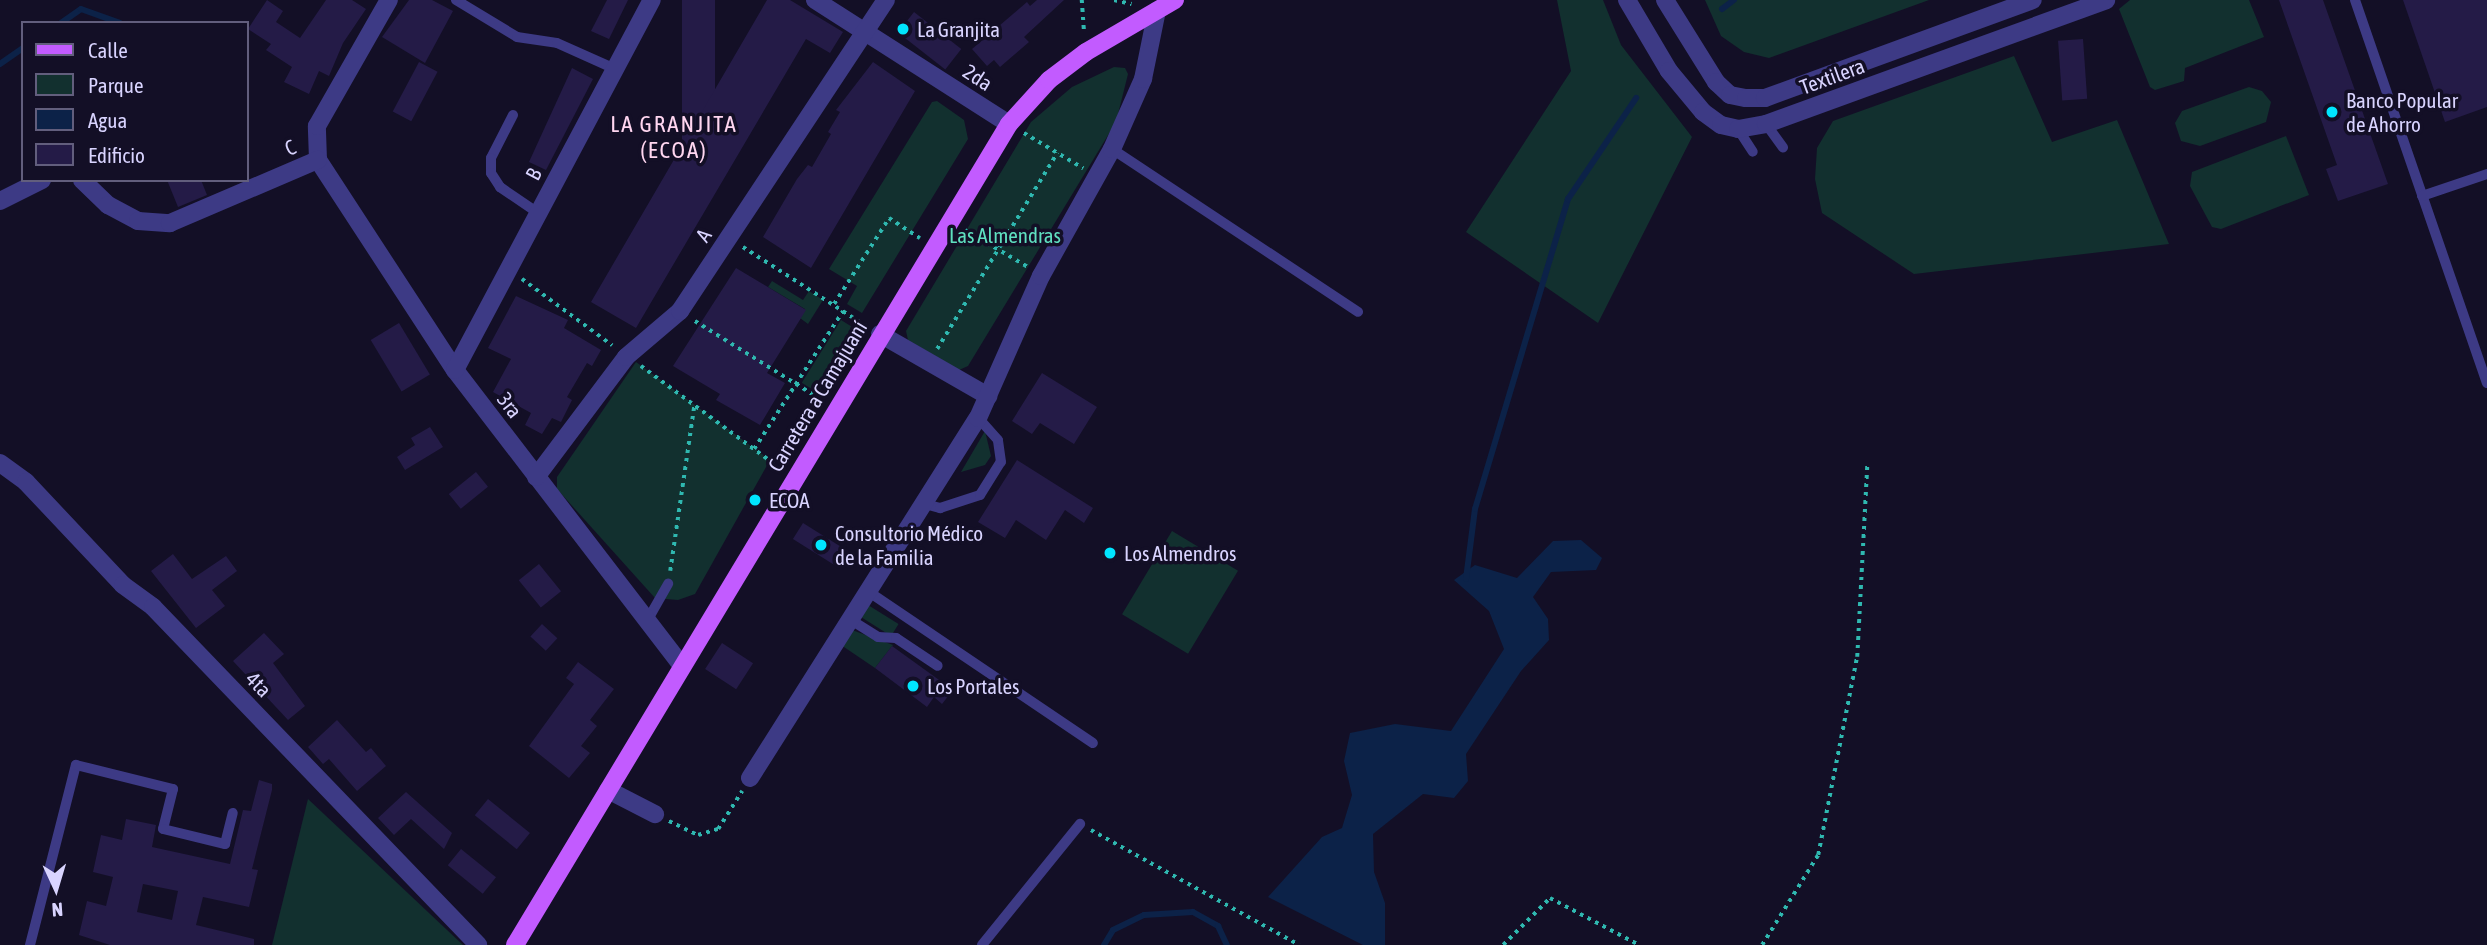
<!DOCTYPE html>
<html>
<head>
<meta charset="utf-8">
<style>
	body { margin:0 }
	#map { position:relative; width:2487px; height:945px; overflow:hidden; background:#130f26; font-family:"Asap Condensed",sans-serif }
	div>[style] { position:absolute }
	.green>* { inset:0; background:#12302f; transform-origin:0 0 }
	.water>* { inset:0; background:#0c2248 }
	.stream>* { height:6px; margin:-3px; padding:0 3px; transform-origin:3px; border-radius:3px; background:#0c2248 }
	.building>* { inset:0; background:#241b47; transform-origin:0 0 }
	.path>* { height:3.5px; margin-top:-1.75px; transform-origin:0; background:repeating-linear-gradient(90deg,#2fb8b0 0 3.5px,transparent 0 8.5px) }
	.service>* { height:10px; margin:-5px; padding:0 5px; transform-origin:5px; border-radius:5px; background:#3d3a85 }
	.minor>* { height:18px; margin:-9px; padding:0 9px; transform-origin:9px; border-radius:9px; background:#3d3a85 }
	.primary>* { height:18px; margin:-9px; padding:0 9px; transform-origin:9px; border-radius:9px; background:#c25bff }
	.dots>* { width:19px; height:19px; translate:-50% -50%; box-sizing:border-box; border:4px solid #130f26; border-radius:50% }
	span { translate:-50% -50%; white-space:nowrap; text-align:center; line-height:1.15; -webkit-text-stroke:7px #130f26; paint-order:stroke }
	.poi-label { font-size:21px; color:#d9d4ff }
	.left { translate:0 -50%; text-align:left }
	.street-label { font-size:21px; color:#d9d4ff }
	.park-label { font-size:21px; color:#5fe0c0 }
	.neighbourhood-label { font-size:23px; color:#ffd6f0; letter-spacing:2px }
	.legend { position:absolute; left:21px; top:21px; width:228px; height:161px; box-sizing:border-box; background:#130f26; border:2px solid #625e7d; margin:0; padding:9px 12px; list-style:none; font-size:21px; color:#d9d4ff }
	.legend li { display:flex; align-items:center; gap:14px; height:35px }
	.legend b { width:35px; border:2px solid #625e7d }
	.north { position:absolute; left:21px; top:854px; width:70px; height:70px; -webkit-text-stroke:5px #130f26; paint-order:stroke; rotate:176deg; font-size:19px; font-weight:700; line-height:28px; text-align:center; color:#d9d4ff }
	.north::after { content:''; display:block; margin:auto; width:24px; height:32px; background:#d9d4ff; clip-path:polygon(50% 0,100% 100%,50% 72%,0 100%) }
</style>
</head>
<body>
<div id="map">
	<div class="green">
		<div style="clip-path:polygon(1557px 0,1603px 0,1621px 45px,1692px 137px,1598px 323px,1466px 232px,1571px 71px)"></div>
		<div style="clip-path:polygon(1705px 0,1929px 0,1769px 58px,1744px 52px,1721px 36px)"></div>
		<div style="clip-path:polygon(2130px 0,2249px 0,2264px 37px,2185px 68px,2184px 81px,2155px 90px,2150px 87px,2119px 9px)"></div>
		<div style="clip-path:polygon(2014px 56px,2052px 142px,2117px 120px,2169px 244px,1914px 274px,1822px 213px,1815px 179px,1817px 148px,1833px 121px)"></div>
		<div style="clip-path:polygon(1114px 67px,1125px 68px,1128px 74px,1116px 122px,968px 366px,959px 370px,908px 340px,906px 331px,1031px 122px,1072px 87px)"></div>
		<div style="clip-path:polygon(2249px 87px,2262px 91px,2271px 102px,2266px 122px,2200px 146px,2181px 141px,2175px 123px,2182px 111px)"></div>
		<div style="clip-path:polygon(937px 101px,964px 120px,968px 139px,862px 313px,847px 304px,857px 286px,829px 269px,932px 102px)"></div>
		<div style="clip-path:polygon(2286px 136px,2309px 195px,2221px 229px,2212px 227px,2190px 186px,2192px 172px)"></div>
		<div style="clip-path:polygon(772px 281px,803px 300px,809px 291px,823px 300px,808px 324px,800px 318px,805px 309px,768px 287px)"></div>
		<div style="left:841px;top:320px;width:19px;height:74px;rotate:32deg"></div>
		<div style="clip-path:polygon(636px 362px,770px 460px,695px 594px,678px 600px,655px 598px,557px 489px,557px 477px)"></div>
		<div style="clip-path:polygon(985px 431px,991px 456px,985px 465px,961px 472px)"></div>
		<div style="left:1172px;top:531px;width:77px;height:97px;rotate:31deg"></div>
		<div style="left:868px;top:605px;width:36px;height:14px;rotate:32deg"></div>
		<div style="clip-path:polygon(852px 630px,893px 645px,875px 668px,841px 645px)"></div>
		<div style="clip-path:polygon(308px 799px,463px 945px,272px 945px)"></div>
	</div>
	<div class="water">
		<div style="clip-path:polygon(1581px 540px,1602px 558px,1596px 570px,1551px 572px,1533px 597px,1548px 619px,1549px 640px,1521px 671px,1466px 754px,1468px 781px,1454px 798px,1423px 794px,1373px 834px,1374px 872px,1385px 903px,1385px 945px,1363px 945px,1268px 897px,1322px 837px,1342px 828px,1352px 795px,1344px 761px,1350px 733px,1395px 724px,1451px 731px,1504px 649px,1489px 611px,1454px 580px,1475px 565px,1517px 578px,1553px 541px)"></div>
	</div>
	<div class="stream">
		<div style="left:1722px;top:9px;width:15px;rotate:-37deg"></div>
		<div style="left:61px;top:23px;width:24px;rotate:-35deg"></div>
		<div style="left:81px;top:9px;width:41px;rotate:19.7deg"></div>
		<div style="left:0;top:64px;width:28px;rotate:-35deg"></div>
		<div style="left:1466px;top:579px;width:71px;rotate:-82.7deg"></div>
		<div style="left:1475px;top:509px;width:324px;rotate:-73.3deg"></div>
		<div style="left:1568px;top:199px;width:122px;rotate:-56deg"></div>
		<div style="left:1104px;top:945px;width:17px;rotate:-59deg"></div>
		<div style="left:1113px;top:930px;width:34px;rotate:-26deg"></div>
		<div style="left:1144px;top:915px;width:49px;rotate:-3.5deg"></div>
		<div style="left:1193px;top:912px;width:29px;rotate:29deg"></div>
		<div style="left:1218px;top:926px;width:21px;rotate:65deg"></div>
	</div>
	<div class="building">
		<div style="clip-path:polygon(267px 0,283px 11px,276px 22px,300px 38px,326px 0,352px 0,366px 9px,343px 43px,329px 76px,319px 71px,309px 94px,284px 82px,292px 67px,266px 50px,271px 44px,248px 29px)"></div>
		<div style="clip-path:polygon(409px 0,432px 0,453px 11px,425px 63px,382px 37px)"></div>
		<div style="clip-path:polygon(607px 0,628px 0,609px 39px,591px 31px)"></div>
		<div style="left:682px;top:0;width:33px;height:189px"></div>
		<div style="clip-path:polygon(767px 0,790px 0,843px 32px,830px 53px,806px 39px,636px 328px,591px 302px)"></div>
		<div style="clip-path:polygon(1037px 0,1064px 0,1024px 37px,1029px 42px,1000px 67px,994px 60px,987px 66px,972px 49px,1027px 2px,1030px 6px)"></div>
		<div style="clip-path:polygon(2279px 0,2323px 0,2388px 184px,2338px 201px,2326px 169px,2337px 165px)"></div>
		<div style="clip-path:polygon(2403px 0,2487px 0,2487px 107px,2445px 122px)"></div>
		<div style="left:914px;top:12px;width:60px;height:26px;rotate:38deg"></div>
		<div style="left:2083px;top:39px;width:60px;height:25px;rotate:86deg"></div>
		<div style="left:419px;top:62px;width:21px;height:56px;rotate:28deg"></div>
		<div style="clip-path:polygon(873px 62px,915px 91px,811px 268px,763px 237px,797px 179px,808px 165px,812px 167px,831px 134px,828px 132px,840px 112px,836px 110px)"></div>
		<div style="clip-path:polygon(572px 68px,593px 79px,546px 170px,529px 162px)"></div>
		<div style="clip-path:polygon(167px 180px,201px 180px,207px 195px,178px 207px)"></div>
		<div style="clip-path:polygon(736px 268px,806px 310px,767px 373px,785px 383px,760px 425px,716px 400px,720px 394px,673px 366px)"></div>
		<div style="clip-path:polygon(516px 296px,568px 320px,564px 328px,601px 350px,592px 366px,587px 363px,567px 397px,572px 400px,561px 422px,552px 418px,542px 434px,525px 425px,531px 413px,493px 392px,511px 359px,488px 348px)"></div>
		<div style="left:399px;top:323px;width:60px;height:33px;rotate:59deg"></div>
		<div style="clip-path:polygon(1042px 373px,1097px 407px,1074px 444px,1040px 423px,1032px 434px,1012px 421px)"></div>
		<div style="clip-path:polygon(430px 427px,443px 447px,405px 470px,397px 457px,415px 445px,411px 438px)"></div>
		<div style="clip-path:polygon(1017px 460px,1093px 508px,1084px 523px,1065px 510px,1046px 540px,1016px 520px,1005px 538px,978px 522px)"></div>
		<div style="left:476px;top:472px;width:19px;height:35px;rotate:51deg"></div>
		<div style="left:803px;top:523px;width:55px;height:19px;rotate:32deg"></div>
		<div style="clip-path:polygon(173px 554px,192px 579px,226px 556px,237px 571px,212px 590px,225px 606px,196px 628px,151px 571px)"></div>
		<div style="left:539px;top:564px;width:35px;height:26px;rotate:51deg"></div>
		<div style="left:542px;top:624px;width:21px;height:17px;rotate:43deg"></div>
		<div style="clip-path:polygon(264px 633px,284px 654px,273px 663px,305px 706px,288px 720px,233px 661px)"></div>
		<div style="left:722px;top:643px;width:37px;height:31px;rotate:33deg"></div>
		<div style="clip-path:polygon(892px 646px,953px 690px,942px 704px,934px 697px,927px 707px,875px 668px)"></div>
		<div style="clip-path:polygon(578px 662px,614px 689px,590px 720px,597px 726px,581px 746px,590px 753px,569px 778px,529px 746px,574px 684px,566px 678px)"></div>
		<div style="clip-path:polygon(337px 720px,366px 752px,371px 748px,386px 766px,357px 791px,329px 759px,323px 764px,308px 747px)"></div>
		<div style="clip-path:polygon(evenodd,259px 780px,272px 784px,272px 790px,252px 869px,258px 870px,249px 907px,203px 897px,196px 925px,254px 939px,254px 945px,110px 945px,79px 935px,87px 901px,106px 906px,113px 877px,93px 872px,101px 835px,122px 840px,126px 819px,156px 825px,152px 847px,230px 864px,243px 810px,251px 811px,259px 780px,143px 884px,178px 891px,172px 920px,137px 912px,143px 884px)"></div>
		<div style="clip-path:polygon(406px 792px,452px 833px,444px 849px,411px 819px,394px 835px,378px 818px)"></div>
		<div style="left:488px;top:799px;width:54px;height:21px;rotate:39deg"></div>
		<div style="left:461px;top:849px;width:45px;height:21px;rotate:39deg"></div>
	</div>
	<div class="path">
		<div style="left:1082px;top:0;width:32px;rotate:86deg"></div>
		<div style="left:1114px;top:0;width:18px;rotate:13deg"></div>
		<div style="left:1024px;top:133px;width:69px;rotate:30.7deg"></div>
		<div style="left:965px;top:230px;width:73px;rotate:30.4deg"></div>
		<div style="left:743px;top:247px;width:146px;rotate:32.7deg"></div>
		<div style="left:522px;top:279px;width:112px;rotate:36.3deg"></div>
		<div style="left:834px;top:304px;width:102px;rotate:-57.4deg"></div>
		<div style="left:889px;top:218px;width:37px;rotate:33deg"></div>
		<div style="left:695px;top:321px;width:150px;rotate:31.9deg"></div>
		<div style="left:937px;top:349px;width:230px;rotate:-58.5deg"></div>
		<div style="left:641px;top:366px;width:174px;rotate:36.3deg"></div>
		<div style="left:754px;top:449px;width:164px;rotate:-57.2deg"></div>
		<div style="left:670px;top:571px;width:167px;rotate:-81.7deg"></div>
		<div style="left:669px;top:821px;width:32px;rotate:26deg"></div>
		<div style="left:698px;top:835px;width:21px;rotate:-17deg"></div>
		<div style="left:718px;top:829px;width:45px;rotate:-57.7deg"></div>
		<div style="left:1091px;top:830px;width:238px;rotate:28.9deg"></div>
		<div style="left:1503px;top:945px;width:66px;rotate:-45deg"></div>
		<div style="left:1550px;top:898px;width:101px;rotate:27.8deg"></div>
		<div style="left:1762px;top:945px;width:106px;rotate:-58.1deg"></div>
		<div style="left:1818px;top:855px;width:202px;rotate:-78.9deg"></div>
		<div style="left:1857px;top:657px;width:193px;rotate:-87deg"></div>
	</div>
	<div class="service">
		<div style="left:456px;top:0;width:71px;rotate:31.2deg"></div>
		<div style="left:517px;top:37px;width:40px;rotate:8.5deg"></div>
		<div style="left:557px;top:43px;width:64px;rotate:24.1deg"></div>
		<div style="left:2355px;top:0;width:405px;rotate:71deg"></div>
		<div style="left:513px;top:115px;width:48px;rotate:117.1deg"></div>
		<div style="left:491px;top:158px;width:15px;rotate:90deg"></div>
		<div style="left:491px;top:173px;width:17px;rotate:57deg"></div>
		<div style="left:500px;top:187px;width:46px;rotate:34.4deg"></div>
		<div style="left:1766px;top:124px;width:29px;rotate:54deg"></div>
		<div style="left:1738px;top:129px;width:27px;rotate:57deg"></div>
		<div style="left:1112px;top:149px;width:295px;rotate:33.5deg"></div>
		<div style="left:2422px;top:196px;width:69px;rotate:-18.7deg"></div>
		<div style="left:925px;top:504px;width:16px;rotate:15deg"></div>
		<div style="left:940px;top:508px;width:42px;rotate:-18deg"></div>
		<div style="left:980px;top:495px;width:39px;rotate:-58deg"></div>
		<div style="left:1001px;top:462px;width:22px;rotate:-98deg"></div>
		<div style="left:998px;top:440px;width:30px;rotate:-132deg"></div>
		<div style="left:869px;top:592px;width:270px;rotate:34deg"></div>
		<div style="left:851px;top:620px;width:32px;rotate:32deg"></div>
		<div style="left:878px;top:637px;width:18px;rotate:3deg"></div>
		<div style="left:896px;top:638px;width:50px;rotate:33.7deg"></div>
		<div style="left:647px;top:621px;width:43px;rotate:-60.4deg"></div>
		<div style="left:30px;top:945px;width:186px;rotate:-75.7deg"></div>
		<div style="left:76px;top:765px;width:100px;rotate:13.9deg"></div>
		<div style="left:173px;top:789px;width:41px;rotate:104deg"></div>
		<div style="left:163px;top:829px;width:64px;rotate:13.6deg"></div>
		<div style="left:225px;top:844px;width:32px;rotate:-76deg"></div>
		<div style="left:982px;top:945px;width:156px;rotate:-51deg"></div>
	</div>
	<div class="minor">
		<div style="left:815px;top:0;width:230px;rotate:32.6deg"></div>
		<div style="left:1627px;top:0;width:82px;rotate:59.4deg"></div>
		<div style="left:1669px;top:71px;width:53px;rotate:50.3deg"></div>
		<div style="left:1703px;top:112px;width:22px;rotate:36deg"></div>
		<div style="left:1721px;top:125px;width:17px;rotate:13deg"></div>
		<div style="left:1738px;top:129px;width:28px;rotate:-10deg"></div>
		<div style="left:1766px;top:124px;width:362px;rotate:-20deg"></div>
		<div style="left:1665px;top:0;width:97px;rotate:58.1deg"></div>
		<div style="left:1716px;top:82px;width:19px;rotate:43deg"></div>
		<div style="left:1730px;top:95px;width:16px;rotate:11deg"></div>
		<div style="left:1746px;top:98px;width:19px"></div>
		<div style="left:1765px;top:98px;width:285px;rotate:-20.1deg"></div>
		<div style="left:318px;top:160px;width:251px;rotate:56.9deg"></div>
		<div style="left:455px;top:370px;width:373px;rotate:52.5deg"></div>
		<div style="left:318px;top:160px;width:34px;rotate:-92deg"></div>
		<div style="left:317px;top:126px;width:145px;rotate:-60.3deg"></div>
		<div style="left:82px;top:180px;width:36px;rotate:44deg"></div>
		<div style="left:108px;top:205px;width:34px;rotate:28deg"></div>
		<div style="left:138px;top:221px;width:32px;rotate:4deg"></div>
		<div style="left:170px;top:223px;width:161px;rotate:-23.1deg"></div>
		<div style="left:0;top:201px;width:47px;rotate:-26.6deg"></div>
		<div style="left:880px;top:334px;width:125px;rotate:29.9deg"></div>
		<div style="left:455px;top:370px;width:419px;rotate:-62deg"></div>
		<div style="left:0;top:463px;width:32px;rotate:36deg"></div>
		<div style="left:26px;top:482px;width:141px;rotate:46.7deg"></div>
		<div style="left:123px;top:585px;width:37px;rotate:36deg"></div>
		<div style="left:153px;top:607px;width:469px;rotate:46.1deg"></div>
		<div style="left:536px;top:477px;width:150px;rotate:-53.1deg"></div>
		<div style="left:626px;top:357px;width:71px;rotate:-40.4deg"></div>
		<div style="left:680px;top:311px;width:373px;rotate:-56.5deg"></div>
		<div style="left:750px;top:778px;width:426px;rotate:-57.7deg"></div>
		<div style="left:978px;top:418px;width:155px;rotate:-66.1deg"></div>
		<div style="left:1041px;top:276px;width:145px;rotate:-60.8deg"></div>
		<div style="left:1112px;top:149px;width:77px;rotate:-66.1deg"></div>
		<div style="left:1143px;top:79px;width:70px;rotate:-78.5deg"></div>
		<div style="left:608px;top:790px;width:53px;rotate:27.1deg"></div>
	</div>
	<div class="primary">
		<div style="left:515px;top:945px;width:958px;rotate:-58.96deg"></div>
		<div style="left:1009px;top:124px;width:59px;rotate:-47.7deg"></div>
		<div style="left:1049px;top:80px;width:46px;rotate:-37.1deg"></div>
		<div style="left:1086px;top:52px;width:103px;rotate:-30.3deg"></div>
	</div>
	<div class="dots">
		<div style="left:903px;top:29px;background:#00e5ff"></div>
		<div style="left:2332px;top:112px;background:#00e5ff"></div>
		<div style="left:755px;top:500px;background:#00e5ff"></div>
		<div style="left:821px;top:545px;background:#00e5ff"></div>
		<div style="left:1110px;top:553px;background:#00e5ff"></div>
		<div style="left:913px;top:686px;background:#00e5ff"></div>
	</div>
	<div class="poi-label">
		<span class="left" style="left:917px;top:29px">La Granjita</span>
		<span class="left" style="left:2346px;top:112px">Banco Popular<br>de Ahorro</span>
		<span class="left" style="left:769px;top:500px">ECOA</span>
		<span class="left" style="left:835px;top:545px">Consultorio Médico<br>de la Familia</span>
		<span class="left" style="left:1124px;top:553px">Los Almendros</span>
		<span class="left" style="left:927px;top:686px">Los Portales</span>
	</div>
	<div class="street-label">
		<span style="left:1832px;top:76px;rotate:-20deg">Textilera</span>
		<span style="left:978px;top:77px;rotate:33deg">2da</span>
		<span style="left:290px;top:147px;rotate:-23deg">C</span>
		<span style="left:533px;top:174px;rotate:-62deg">B</span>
		<span style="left:703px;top:235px;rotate:-56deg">A</span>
		<span style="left:817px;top:396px;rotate:-59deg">Carretera a Camajuaní</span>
		<span style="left:510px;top:405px;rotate:53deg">3ra</span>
		<span style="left:259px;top:684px;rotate:46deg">4ta</span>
	</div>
	<div class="park-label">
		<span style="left:1005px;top:235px">Las Almendras</span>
	</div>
	<div class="neighbourhood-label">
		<span style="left:674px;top:137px">LA GRANJITA<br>(ECOA)</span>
	</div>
	<ul class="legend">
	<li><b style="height:9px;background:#c25bff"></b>Calle</li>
	<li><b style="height:19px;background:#12302f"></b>Parque</li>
	<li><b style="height:19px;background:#0c2248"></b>Agua</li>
	<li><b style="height:19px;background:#241b47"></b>Edificio</li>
	</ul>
	<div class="north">N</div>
</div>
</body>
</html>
